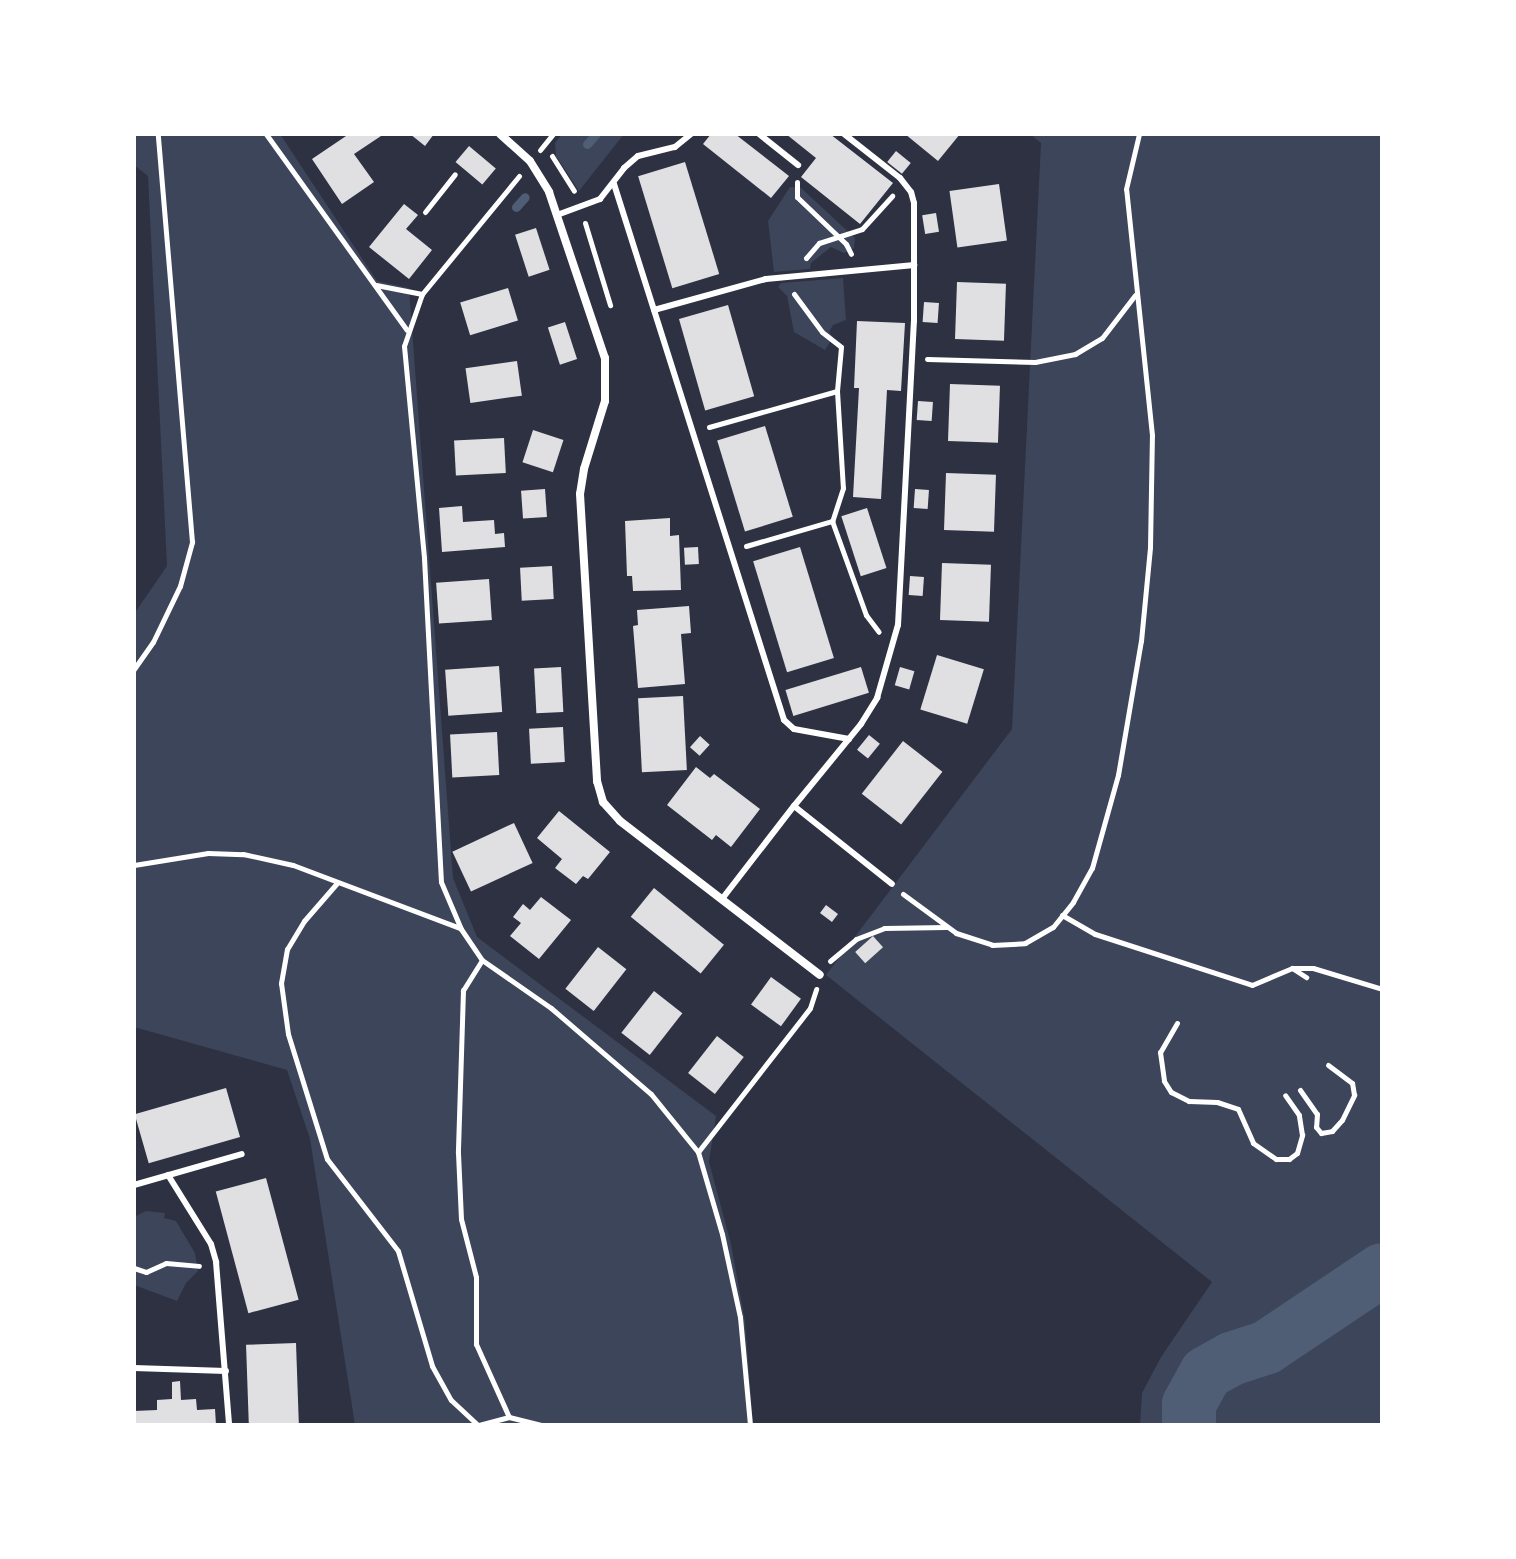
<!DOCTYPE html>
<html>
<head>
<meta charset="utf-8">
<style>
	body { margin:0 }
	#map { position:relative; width:1516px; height:1559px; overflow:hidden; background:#2d3142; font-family:Raleway,sans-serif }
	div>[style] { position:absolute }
	.green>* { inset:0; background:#3c4559 }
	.stream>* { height:9px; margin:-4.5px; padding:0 4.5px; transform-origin:4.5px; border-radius:4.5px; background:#4f5d75 }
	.river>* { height:54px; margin:-27px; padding:0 27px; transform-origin:27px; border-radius:27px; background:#4f5d75 }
	.building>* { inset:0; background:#e0e0e3; transform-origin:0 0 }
	.path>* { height:5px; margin:-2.5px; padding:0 2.5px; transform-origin:2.5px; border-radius:2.5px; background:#fff }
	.service>* { height:6px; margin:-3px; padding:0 3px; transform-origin:3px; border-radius:3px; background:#fff }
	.minor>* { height:8px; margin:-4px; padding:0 4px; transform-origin:4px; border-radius:4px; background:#fff }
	span { translate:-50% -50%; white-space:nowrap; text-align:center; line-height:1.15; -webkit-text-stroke:6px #fff; paint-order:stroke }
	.frame { position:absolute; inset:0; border:136px solid #fff; pointer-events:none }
</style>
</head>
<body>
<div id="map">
	<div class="green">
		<div style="clip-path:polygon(134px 134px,280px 134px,377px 281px,409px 288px,453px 878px,477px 937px,716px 1116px,709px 1162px,731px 1244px,745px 1321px,753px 1425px,355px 1425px,310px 1139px,287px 1070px,134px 1027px,134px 614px,167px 566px,148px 176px,134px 165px)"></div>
		<div style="clip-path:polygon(562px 134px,624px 134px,579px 191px,556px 156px,555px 143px)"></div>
		<div style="clip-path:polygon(1030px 134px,1382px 134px,1382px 1425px,1140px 1425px,1142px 1393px,1161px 1357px,1212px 1282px,826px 975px,1012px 729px,1041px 143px)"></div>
		<div style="clip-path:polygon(790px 187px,801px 188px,855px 238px,854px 248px,844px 253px,831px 247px,811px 263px,810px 269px,774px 272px,768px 221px)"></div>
		<div style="clip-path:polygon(843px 278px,846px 320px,833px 325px,829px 332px,833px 337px,825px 350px,794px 332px,787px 296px,778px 287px,781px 283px)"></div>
		<div style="clip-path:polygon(146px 1211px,165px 1213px,164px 1218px,176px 1221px,195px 1253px,198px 1271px,186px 1283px,177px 1301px,134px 1285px,134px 1217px)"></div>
	</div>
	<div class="stream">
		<div style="left:587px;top:144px;width:13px;rotate:-48deg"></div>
		<div style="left:516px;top:207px;width:13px;rotate:-48deg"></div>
	</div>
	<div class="river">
		<div style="left:1189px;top:1425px;width:21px;rotate:-90deg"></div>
		<div style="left:1189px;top:1404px;width:35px;rotate:-61deg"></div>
		<div style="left:1206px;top:1373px;width:29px;rotate:-29deg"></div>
		<div style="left:1231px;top:1359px;width:38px;rotate:-18deg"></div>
		<div style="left:1267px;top:1347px;width:138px;rotate:-33.8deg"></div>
	</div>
	<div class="building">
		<div style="clip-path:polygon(349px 134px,384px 134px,354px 154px,374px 182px,342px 204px,312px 159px)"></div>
		<div style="clip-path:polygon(410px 134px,434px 134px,425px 146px)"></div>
		<div style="clip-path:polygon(711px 134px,735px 134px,789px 176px,771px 198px,703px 144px)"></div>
		<div style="clip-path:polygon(786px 134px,830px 134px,893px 183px,860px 224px,801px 177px,816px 158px)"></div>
		<div style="clip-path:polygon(905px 134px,960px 134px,938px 161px)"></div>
		<div style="left:469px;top:146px;width:35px;height:21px;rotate:40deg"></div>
		<div style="left:896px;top:151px;width:19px;height:14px;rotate:39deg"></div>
		<div style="left:685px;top:162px;width:117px;height:49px;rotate:73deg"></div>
		<div style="left:999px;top:184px;width:57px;height:50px;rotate:82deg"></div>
		<div style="clip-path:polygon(404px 204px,418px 215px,406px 229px,432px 250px,409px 279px,369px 247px)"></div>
		<div style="left:936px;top:213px;width:19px;height:14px;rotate:81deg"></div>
		<div style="left:536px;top:228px;width:44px;height:22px;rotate:72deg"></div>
		<div style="left:957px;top:282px;width:49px;height:57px;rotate:2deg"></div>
		<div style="left:508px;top:288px;width:34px;height:50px;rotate:73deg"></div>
		<div style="left:924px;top:302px;width:15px;height:20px;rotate:4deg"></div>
		<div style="left:728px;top:305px;width:95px;height:51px;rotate:74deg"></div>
		<div style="clip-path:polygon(857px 321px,905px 323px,901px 391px,887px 390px,881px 499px,853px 497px,859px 388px,854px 388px)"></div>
		<div style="left:565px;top:322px;width:39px;height:18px;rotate:72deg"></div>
		<div style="left:517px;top:361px;width:35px;height:52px;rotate:82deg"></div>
		<div style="left:950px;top:384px;width:50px;height:57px;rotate:2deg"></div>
		<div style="left:918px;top:401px;width:15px;height:19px;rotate:4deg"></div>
		<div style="left:765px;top:426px;width:95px;height:50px;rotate:73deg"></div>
		<div style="left:533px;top:430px;width:32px;height:34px;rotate:18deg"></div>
		<div style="left:504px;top:438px;width:35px;height:50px;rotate:87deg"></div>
		<div style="left:946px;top:473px;width:50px;height:57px;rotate:2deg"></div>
		<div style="left:545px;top:489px;width:28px;height:24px;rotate:86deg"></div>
		<div style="left:915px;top:489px;width:14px;height:19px;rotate:4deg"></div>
		<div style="clip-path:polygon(462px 506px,463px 522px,494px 520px,495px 534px,504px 533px,505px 547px,442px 552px,439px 508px)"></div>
		<div style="left:867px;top:508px;width:63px;height:27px;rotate:72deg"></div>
		<div style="clip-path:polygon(670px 518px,670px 536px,679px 535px,681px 590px,633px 591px,632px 576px,627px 576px,625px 521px)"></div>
		<div style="left:698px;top:547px;width:17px;height:14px;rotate:87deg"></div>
		<div style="left:800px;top:547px;width:116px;height:49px;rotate:73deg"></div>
		<div style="left:942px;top:563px;width:49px;height:57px;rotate:2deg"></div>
		<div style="left:552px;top:566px;width:33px;height:32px;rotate:87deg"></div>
		<div style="left:910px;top:576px;width:14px;height:19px;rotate:4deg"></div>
		<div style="left:489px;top:579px;width:41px;height:53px;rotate:86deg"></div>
		<div style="clip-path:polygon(689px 606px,691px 633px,681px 634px,685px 684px,638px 688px,633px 626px,638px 625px,637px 610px)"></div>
		<div style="left:937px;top:655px;width:49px;height:57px;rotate:17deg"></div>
		<div style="left:499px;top:666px;width:46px;height:54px;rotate:86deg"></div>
		<div style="left:561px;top:667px;width:45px;height:27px;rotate:87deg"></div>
		<div style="left:861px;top:667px;width:27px;height:79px;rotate:73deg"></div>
		<div style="left:900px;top:667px;width:15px;height:19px;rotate:16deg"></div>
		<div style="left:683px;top:696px;width:74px;height:45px;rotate:87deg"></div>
		<div style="left:563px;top:727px;width:35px;height:34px;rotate:87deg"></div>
		<div style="left:497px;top:732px;width:43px;height:47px;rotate:87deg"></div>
		<div style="left:869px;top:735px;width:14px;height:19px;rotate:39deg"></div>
		<div style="left:700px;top:736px;width:13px;height:15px;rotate:42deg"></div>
		<div style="left:903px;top:741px;width:50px;height:67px;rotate:38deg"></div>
		<div style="clip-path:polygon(696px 767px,710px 778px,714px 774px,760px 809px,731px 847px,716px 835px,712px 840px,667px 805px)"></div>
		<div style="clip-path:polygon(559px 811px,610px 852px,588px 879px,583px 876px,576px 884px,555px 868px,562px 859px,537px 838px)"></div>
		<div style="left:514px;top:823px;width:44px;height:68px;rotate:65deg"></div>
		<div style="left:654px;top:888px;width:90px;height:37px;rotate:39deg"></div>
		<div style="clip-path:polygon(541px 897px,571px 920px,539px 959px,510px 936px,521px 923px,513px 917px,523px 904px,530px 910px)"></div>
		<div style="left:826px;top:905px;width:15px;height:10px;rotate:37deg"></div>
		<div style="left:873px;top:936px;width:15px;height:24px;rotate:48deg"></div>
		<div style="left:598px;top:947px;width:36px;height:53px;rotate:38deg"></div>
		<div style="left:771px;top:977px;width:37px;height:34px;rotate:36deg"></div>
		<div style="left:654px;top:991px;width:36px;height:53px;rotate:38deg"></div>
		<div style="left:717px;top:1036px;width:34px;height:47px;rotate:38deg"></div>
		<div style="left:226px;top:1088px;width:51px;height:95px;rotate:74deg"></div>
		<div style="left:266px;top:1178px;width:126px;height:52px;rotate:75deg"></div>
		<div style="left:296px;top:1343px;width:82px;height:50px;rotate:88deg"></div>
		<div style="clip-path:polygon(180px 1381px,181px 1400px,196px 1399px,197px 1410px,215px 1409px,216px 1425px,134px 1425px,134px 1411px,157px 1410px,157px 1400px,172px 1399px,172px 1382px)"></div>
	</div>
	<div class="path">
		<div style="left:266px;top:134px;width:241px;rotate:54.3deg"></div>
		<div style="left:540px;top:150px;width:21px;rotate:-51deg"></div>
		<div style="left:552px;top:156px;width:41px;rotate:57.8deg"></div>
		<div style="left:519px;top:176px;width:153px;rotate:129.4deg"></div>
		<div style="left:422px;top:294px;width:55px;rotate:109.1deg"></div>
		<div style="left:404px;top:346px;width:213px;rotate:84.6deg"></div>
		<div style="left:424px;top:558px;width:324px;rotate:87deg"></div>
		<div style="left:441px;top:882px;width:51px;rotate:66.9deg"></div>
		<div style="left:461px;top:929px;width:37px;rotate:56deg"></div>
		<div style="left:482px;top:960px;width:84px;rotate:34.8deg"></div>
		<div style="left:551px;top:1008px;width:132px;rotate:40.7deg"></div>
		<div style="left:651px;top:1094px;width:75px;rotate:51deg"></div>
		<div style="left:698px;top:1152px;width:85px;rotate:73.7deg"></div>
		<div style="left:722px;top:1234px;width:85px;rotate:77.8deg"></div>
		<div style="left:740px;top:1317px;width:108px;rotate:84.7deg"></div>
		<div style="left:797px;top:182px;width:15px;rotate:90deg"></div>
		<div style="left:797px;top:197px;width:68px;rotate:43.8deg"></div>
		<div style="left:846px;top:244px;width:11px;rotate:63deg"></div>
		<div style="left:425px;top:212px;width:48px;rotate:-51.7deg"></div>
		<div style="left:585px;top:223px;width:86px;rotate:73deg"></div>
		<div style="left:806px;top:258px;width:20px;rotate:-49deg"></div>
		<div style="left:819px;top:243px;width:45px;rotate:-18deg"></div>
		<div style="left:862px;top:229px;width:45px;rotate:-47.7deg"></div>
		<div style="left:376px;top:285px;width:47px;rotate:11.1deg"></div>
		<div style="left:794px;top:294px;width:47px;rotate:53.6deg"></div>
		<div style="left:822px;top:332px;width:24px;rotate:38deg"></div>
		<div style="left:841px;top:347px;width:44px;rotate:95.2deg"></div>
		<div style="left:837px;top:391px;width:97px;rotate:86.5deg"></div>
		<div style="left:843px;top:488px;width:35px;rotate:108deg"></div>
		<div style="left:832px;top:521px;width:100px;rotate:70.1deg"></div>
		<div style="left:866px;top:615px;width:21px;rotate:53deg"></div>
		<div style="left:927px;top:359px;width:108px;rotate:1.6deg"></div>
		<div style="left:1035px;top:362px;width:41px;rotate:-11.3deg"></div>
		<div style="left:1075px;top:354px;width:31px;rotate:-31deg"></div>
		<div style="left:1102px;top:338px;width:54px;rotate:-52.5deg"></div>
		<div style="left:709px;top:427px;width:133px;rotate:-15.7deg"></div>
		<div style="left:746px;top:546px;width:90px;rotate:-16.2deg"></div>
		<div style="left:134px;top:669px;width:33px;rotate:-55deg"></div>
		<div style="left:153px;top:642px;width:62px;rotate:-64.3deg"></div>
		<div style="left:180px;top:586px;width:46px;rotate:-74.7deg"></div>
		<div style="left:192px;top:542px;width:409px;rotate:-94.8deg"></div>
		<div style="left:134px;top:865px;width:75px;rotate:-9.2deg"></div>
		<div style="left:208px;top:853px;width:35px;rotate:2deg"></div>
		<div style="left:243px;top:854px;width:51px;rotate:12.4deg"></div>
		<div style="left:293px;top:865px;width:178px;rotate:20.7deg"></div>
		<div style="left:337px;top:883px;width:50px;rotate:131deg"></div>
		<div style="left:304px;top:921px;width:33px;rotate:121deg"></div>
		<div style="left:287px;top:949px;width:35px;rotate:100deg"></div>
		<div style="left:281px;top:983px;width:51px;rotate:82.2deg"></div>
		<div style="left:288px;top:1034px;width:131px;rotate:72.7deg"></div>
		<div style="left:327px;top:1159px;width:116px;rotate:52.3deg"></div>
		<div style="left:398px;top:1251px;width:120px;rotate:73.5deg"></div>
		<div style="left:432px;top:1366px;width:39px;rotate:61deg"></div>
		<div style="left:451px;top:1400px;width:37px;rotate:43deg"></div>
		<div style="left:903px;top:894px;width:66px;rotate:36.3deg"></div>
		<div style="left:956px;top:933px;width:38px;rotate:18deg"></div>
		<div style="left:992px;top:945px;width:33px;rotate:-3deg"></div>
		<div style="left:1025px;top:943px;width:32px;rotate:-30deg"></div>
		<div style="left:1053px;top:927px;width:32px;rotate:-51deg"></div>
		<div style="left:1073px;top:902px;width:39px;rotate:-61deg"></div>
		<div style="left:1092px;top:868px;width:97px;rotate:-74.4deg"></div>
		<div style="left:1118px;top:775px;width:136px;rotate:-80.3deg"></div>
		<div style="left:1141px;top:641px;width:94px;rotate:-84.5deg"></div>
		<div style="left:1150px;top:547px;width:112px;rotate:-89deg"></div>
		<div style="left:1152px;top:435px;width:247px;rotate:-96deg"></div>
		<div style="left:1126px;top:189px;width:57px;rotate:-76.7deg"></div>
		<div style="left:1062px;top:915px;width:38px;rotate:30deg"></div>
		<div style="left:1095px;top:934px;width:165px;rotate:18deg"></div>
		<div style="left:1252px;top:985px;width:43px;rotate:-23deg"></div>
		<div style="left:1292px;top:968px;width:17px;rotate:33deg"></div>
		<div style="left:482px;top:960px;width:36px;rotate:122deg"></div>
		<div style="left:463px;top:990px;width:163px;rotate:91.8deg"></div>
		<div style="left:458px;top:1153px;width:66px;rotate:87.4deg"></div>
		<div style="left:461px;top:1219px;width:60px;rotate:75.5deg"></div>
		<div style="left:476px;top:1277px;width:67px;rotate:90deg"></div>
		<div style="left:476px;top:1344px;width:80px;rotate:65.7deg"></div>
		<div style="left:830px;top:961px;width:34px;rotate:-40deg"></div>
		<div style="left:856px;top:939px;width:30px;rotate:-21deg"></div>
		<div style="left:884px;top:928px;width:62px;rotate:-0.9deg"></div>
		<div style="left:1293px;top:968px;width:20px"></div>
		<div style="left:1313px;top:968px;width:72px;rotate:16.9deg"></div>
		<div style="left:1177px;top:1023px;width:34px;rotate:120deg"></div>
		<div style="left:1160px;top:1052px;width:29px;rotate:82deg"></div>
		<div style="left:1164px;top:1081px;width:13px;rotate:58deg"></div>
		<div style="left:1171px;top:1092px;width:20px;rotate:27deg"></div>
		<div style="left:1189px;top:1101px;width:28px;rotate:2deg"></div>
		<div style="left:1217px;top:1102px;width:22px;rotate:18deg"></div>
		<div style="left:1238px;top:1109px;width:37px;rotate:66deg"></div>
		<div style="left:1253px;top:1143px;width:28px;rotate:35deg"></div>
		<div style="left:1276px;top:1159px;width:13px"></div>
		<div style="left:1289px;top:1159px;width:10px;rotate:-37deg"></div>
		<div style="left:1297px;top:1153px;width:19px;rotate:-74deg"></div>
		<div style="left:1302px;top:1135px;width:20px;rotate:-99deg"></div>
		<div style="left:1299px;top:1115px;width:24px;rotate:-125deg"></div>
		<div style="left:1300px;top:1090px;width:29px;rotate:55deg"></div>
		<div style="left:1317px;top:1114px;width:13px;rotate:94deg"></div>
		<div style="left:1316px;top:1127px;width:8px;rotate:50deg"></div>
		<div style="left:1321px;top:1133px;width:11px;rotate:-10deg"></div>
		<div style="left:1332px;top:1131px;width:15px;rotate:-48deg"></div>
		<div style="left:1342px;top:1120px;width:28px;rotate:-64deg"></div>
		<div style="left:1354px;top:1095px;width:12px;rotate:-99deg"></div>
		<div style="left:1352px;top:1083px;width:30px;rotate:-143deg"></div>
		<div style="left:698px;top:1152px;width:182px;rotate:-52.1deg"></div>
		<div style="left:810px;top:1008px;width:20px;rotate:-72deg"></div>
		<div style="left:134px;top:1268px;width:13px;rotate:18deg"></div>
		<div style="left:146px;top:1272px;width:22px;rotate:-24deg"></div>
		<div style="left:166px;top:1263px;width:33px;rotate:5deg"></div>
		<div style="left:479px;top:1425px;width:31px;rotate:-15deg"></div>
		<div style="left:509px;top:1417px;width:33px;rotate:14deg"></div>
	</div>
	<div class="service">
		<div style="left:759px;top:134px;width:50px;rotate:38.5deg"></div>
		<div style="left:614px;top:184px;width:562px;rotate:72.4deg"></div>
		<div style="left:784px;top:720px;width:13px;rotate:42deg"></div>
		<div style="left:794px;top:729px;width:56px;rotate:10.3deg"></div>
		<div style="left:557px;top:215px;width:46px;rotate:-20.4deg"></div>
		<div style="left:600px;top:199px;width:39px;rotate:-52deg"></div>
		<div style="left:624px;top:168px;width:18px;rotate:-41deg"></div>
		<div style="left:638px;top:156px;width:38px;rotate:-14deg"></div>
		<div style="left:675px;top:147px;width:21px;rotate:-39deg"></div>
		<div style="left:654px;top:310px;width:116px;rotate:-15.5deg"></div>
		<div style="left:766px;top:279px;width:149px;rotate:-5.4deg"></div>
		<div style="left:794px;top:806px;width:106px;rotate:-50.7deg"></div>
		<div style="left:861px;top:724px;width:31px;rotate:-58deg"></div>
		<div style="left:877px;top:698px;width:76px;rotate:-74deg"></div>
		<div style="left:898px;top:625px;width:304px;rotate:-87deg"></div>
		<div style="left:914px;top:321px;width:118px;rotate:-90deg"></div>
		<div style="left:914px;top:203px;width:11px;rotate:-105deg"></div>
		<div style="left:911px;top:192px;width:18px;rotate:-128deg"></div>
		<div style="left:900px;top:178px;width:71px;rotate:-141.8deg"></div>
		<div style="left:722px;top:899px;width:118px;rotate:-52.3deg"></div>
		<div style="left:794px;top:806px;width:125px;rotate:38.5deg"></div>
		<div style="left:168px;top:1175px;width:81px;rotate:58.1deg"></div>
		<div style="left:211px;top:1244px;width:19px;rotate:74deg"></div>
		<div style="left:216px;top:1262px;width:164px;rotate:85.4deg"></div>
		<div style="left:134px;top:1185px;width:112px;rotate:-16deg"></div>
		<div style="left:134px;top:1368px;width:92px;rotate:1.9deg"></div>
	</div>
	<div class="minor">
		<div style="left:500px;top:134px;width:40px;rotate:42deg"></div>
		<div style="left:530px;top:161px;width:36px;rotate:58deg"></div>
		<div style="left:549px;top:192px;width:175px;rotate:71.4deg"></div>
		<div style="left:605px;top:358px;width:43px;rotate:90deg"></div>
		<div style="left:605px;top:401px;width:71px;rotate:107.2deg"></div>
		<div style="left:584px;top:469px;width:25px;rotate:99deg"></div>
		<div style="left:580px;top:494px;width:288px;rotate:86.6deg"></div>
		<div style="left:597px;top:781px;width:22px;rotate:74deg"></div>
		<div style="left:603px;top:802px;width:25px;rotate:48deg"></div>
		<div style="left:620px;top:821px;width:252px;rotate:37.6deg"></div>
	</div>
	<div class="frame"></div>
</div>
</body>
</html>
